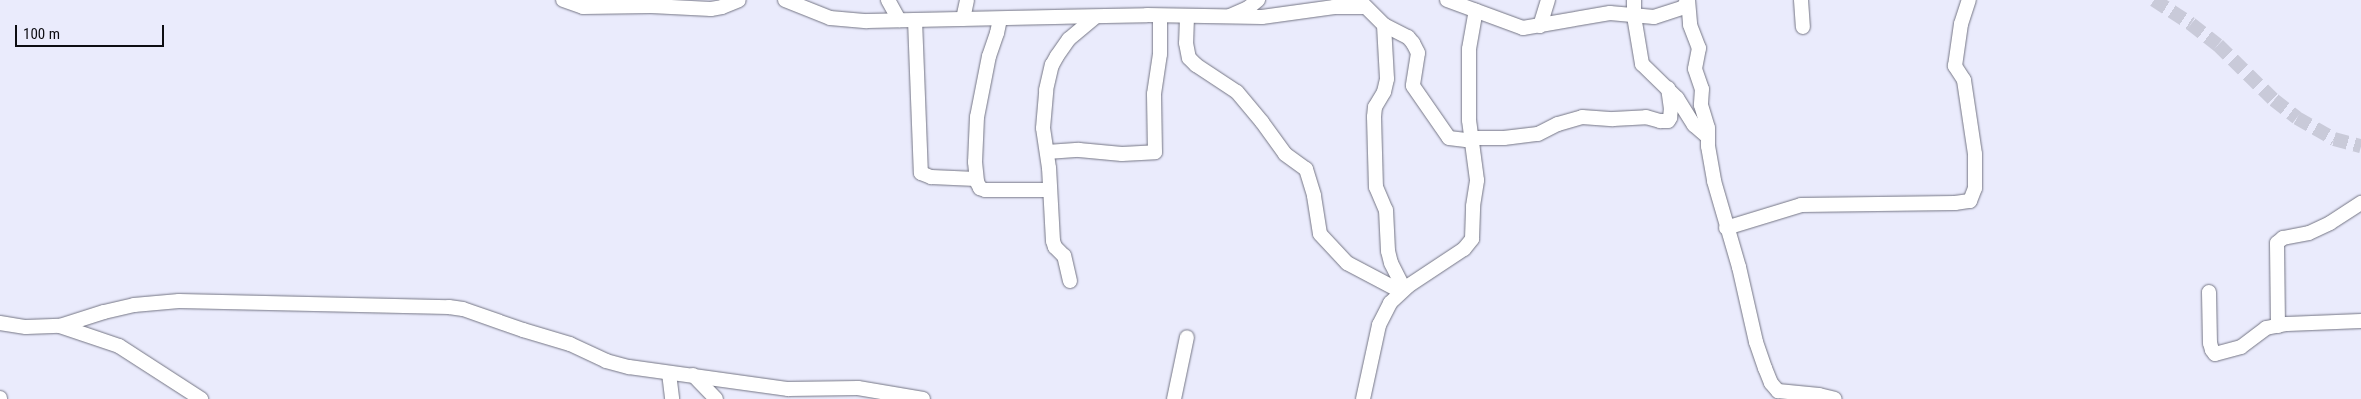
<!DOCTYPE html>
<html>
<head>
<meta charset="utf-8">
<style>
	body { margin:0 }
	#map { position:relative; width:2361px; height:399px; overflow:hidden; background:#eaebfc; font-family:"Roboto Condensed",sans-serif }
	div>[style] { position:absolute }
	.minor-tunnel>* { height:14px; margin-top:-7px; transform-origin:0; background:repeating-linear-gradient(90deg,#c9cad9 0 14px,transparent 0 21px) }
	.roads { filter:drop-shadow(0 0 1px #747584) drop-shadow(0 0 1px #747584) }
	.minor>* { height:14px; margin:-7px; padding:0 7px; transform-origin:7px; border-radius:7px; background:#fff }
	span { translate:-50% -50%; white-space:nowrap; text-align:center; line-height:1.15; -webkit-text-stroke:4px #eaebfc; paint-order:stroke }
	.scale { position:absolute; left:15px; top:25px; width:149px; height:22px; box-sizing:border-box; border:2px solid #0d0d12; border-top:0; padding-left:6px; font-size:15px; line-height:18px; white-space:nowrap; color:#0d0d12; -webkit-text-stroke:4px #eaebfc; paint-order:stroke }
</style>
</head>
<body>
<div id="map">
	<div class="minor-tunnel">
		<div style="left:2154px;top:0;width:44px;rotate:33deg"></div>
		<div style="left:2191px;top:24px;width:34px;rotate:38deg"></div>
		<div style="left:2218px;top:45px;width:78px;rotate:44.5deg"></div>
		<div style="left:2274px;top:100px;width:29px;rotate:38deg"></div>
		<div style="left:2297px;top:118px;width:43px;rotate:29.6deg"></div>
		<div style="left:2334px;top:139px;width:28px;rotate:15deg"></div>
	</div>
	<div class="roads">
		<div class="minor">
			<div style="left:563px;top:0;width:21px;rotate:19deg"></div>
			<div style="left:583px;top:7px;width:68px;rotate:-0.8deg"></div>
			<div style="left:651px;top:6px;width:60px;rotate:2.9deg"></div>
			<div style="left:711px;top:9px;width:11px;rotate:-10deg"></div>
			<div style="left:722px;top:7px;width:18px;rotate:-22deg"></div>
			<div style="left:785px;top:0;width:48px;rotate:21.8deg"></div>
			<div style="left:830px;top:18px;width:37px;rotate:5deg"></div>
			<div style="left:867px;top:21px;width:280px;rotate:-1.2deg"></div>
			<div style="left:1147px;top:15px;width:115px;rotate:1deg"></div>
			<div style="left:1262px;top:17px;width:73px;rotate:-7.9deg"></div>
			<div style="left:1334px;top:7px;width:31px"></div>
			<div style="left:888px;top:0;width:23px;rotate:61deg"></div>
			<div style="left:1447px;top:0;width:81px;rotate:20.2deg"></div>
			<div style="left:1523px;top:28px;width:88px;rotate:-9.8deg"></div>
			<div style="left:1610px;top:13px;width:44px;rotate:5.2deg"></div>
			<div style="left:1654px;top:17px;width:32px;rotate:-18deg"></div>
			<div style="left:1684px;top:7px;width:8px;rotate:-67deg"></div>
			<div style="left:1634px;top:0;width:16px;rotate:90deg"></div>
			<div style="left:1634px;top:16px;width:49px;rotate:80.5deg"></div>
			<div style="left:1642px;top:64px;width:49px;rotate:44.2deg"></div>
			<div style="left:1677px;top:98px;width:32px;rotate:58deg"></div>
			<div style="left:1694px;top:125px;width:18px;rotate:41deg"></div>
			<div style="left:1688px;top:0;width:25px;rotate:85deg"></div>
			<div style="left:1690px;top:25px;width:25px;rotate:69deg"></div>
			<div style="left:1699px;top:48px;width:21px;rotate:101deg"></div>
			<div style="left:1695px;top:69px;width:21px;rotate:71deg"></div>
			<div style="left:1702px;top:89px;width:16px;rotate:94deg"></div>
			<div style="left:1701px;top:105px;width:24px;rotate:73deg"></div>
			<div style="left:1708px;top:128px;width:18px;rotate:90deg"></div>
			<div style="left:1708px;top:146px;width:36px;rotate:80deg"></div>
			<div style="left:1714px;top:181px;width:90px;rotate:73.8deg"></div>
			<div style="left:1739px;top:267px;width:77px;rotate:77.2deg"></div>
			<div style="left:1756px;top:342px;width:28px;rotate:71deg"></div>
			<div style="left:1765px;top:368px;width:16px;rotate:68deg"></div>
			<div style="left:1771px;top:383px;width:11px;rotate:49deg"></div>
			<div style="left:1778px;top:391px;width:41px;rotate:5.6deg"></div>
			<div style="left:1819px;top:395px;width:16px;rotate:14deg"></div>
			<div style="left:1801px;top:0;width:27px;rotate:86deg"></div>
			<div style="left:1360px;top:1px;width:34px;rotate:45deg"></div>
			<div style="left:1384px;top:25px;width:27px;rotate:27deg"></div>
			<div style="left:1408px;top:37px;width:8px;rotate:50deg"></div>
			<div style="left:1413px;top:43px;width:11px;rotate:63deg"></div>
			<div style="left:1418px;top:53px;width:33px;rotate:99deg"></div>
			<div style="left:1413px;top:86px;width:63px;rotate:55.3deg"></div>
			<div style="left:1449px;top:138px;width:23px;rotate:7deg"></div>
			<div style="left:1230px;top:16px;width:20px;rotate:-24deg"></div>
			<div style="left:1248px;top:8px;width:13px;rotate:-39deg"></div>
			<div style="left:1187px;top:17px;width:26px;rotate:92deg"></div>
			<div style="left:1186px;top:43px;width:15px;rotate:79deg"></div>
			<div style="left:1189px;top:58px;width:10px;rotate:45deg"></div>
			<div style="left:1196px;top:65px;width:49px;rotate:33.4deg"></div>
			<div style="left:1237px;top:92px;width:39px;rotate:50deg"></div>
			<div style="left:1262px;top:122px;width:39px;rotate:54deg"></div>
			<div style="left:1285px;top:154px;width:26px;rotate:36deg"></div>
			<div style="left:1306px;top:169px;width:28px;rotate:73deg"></div>
			<div style="left:1314px;top:196px;width:38px;rotate:81deg"></div>
			<div style="left:1320px;top:234px;width:40px;rotate:47deg"></div>
			<div style="left:1347px;top:263px;width:60px;rotate:27.8deg"></div>
			<div style="left:963px;top:19px;width:19px;rotate:-78deg"></div>
			<div style="left:1000px;top:19px;width:14px;rotate:102deg"></div>
			<div style="left:997px;top:33px;width:24px;rotate:109deg"></div>
			<div style="left:989px;top:56px;width:62px;rotate:101.1deg"></div>
			<div style="left:977px;top:117px;width:45px;rotate:92.5deg"></div>
			<div style="left:975px;top:162px;width:20px;rotate:84deg"></div>
			<div style="left:977px;top:182px;width:7px;rotate:63deg"></div>
			<div style="left:980px;top:188px;width:5px;rotate:22deg"></div>
			<div style="left:985px;top:190px;width:64px"></div>
			<div style="left:915px;top:20px;width:153px;rotate:87.8deg"></div>
			<div style="left:921px;top:173px;width:11px;rotate:22deg"></div>
			<div style="left:931px;top:177px;width:45px;rotate:2.5deg"></div>
			<div style="left:1384px;top:25px;width:54px;rotate:86.8deg"></div>
			<div style="left:1387px;top:79px;width:13px;rotate:103deg"></div>
			<div style="left:1384px;top:92px;width:17px;rotate:121deg"></div>
			<div style="left:1375px;top:107px;width:10px;rotate:96deg"></div>
			<div style="left:1374px;top:117px;width:70px;rotate:88.4deg"></div>
			<div style="left:1376px;top:187px;width:25px;rotate:67deg"></div>
			<div style="left:1386px;top:210px;width:41px;rotate:87.2deg"></div>
			<div style="left:1388px;top:251px;width:12px;rotate:76deg"></div>
			<div style="left:1391px;top:263px;width:29px;rotate:63deg"></div>
			<div style="left:1540px;top:26px;width:27px;rotate:-73deg"></div>
			<div style="left:1471px;top:138px;width:33px"></div>
			<div style="left:1504px;top:138px;width:34px;rotate:-7deg"></div>
			<div style="left:1538px;top:134px;width:22px;rotate:-27deg"></div>
			<div style="left:1558px;top:124px;width:25px;rotate:-16deg"></div>
			<div style="left:1582px;top:117px;width:31px;rotate:4deg"></div>
			<div style="left:1613px;top:119px;width:33px;rotate:-3deg"></div>
			<div style="left:1646px;top:117px;width:15px;rotate:16deg"></div>
			<div style="left:1660px;top:121px;width:8px"></div>
			<div style="left:1668px;top:121px;width:4px;rotate:-56deg"></div>
			<div style="left:1670px;top:118px;width:9px;rotate:-84deg"></div>
			<div style="left:1671px;top:109px;width:21px;rotate:-98deg"></div>
			<div style="left:1047px;top:152px;width:32px;rotate:-4deg"></div>
			<div style="left:1079px;top:150px;width:43px;rotate:5.3deg"></div>
			<div style="left:1122px;top:154px;width:33px;rotate:-3deg"></div>
			<div style="left:1155px;top:152px;width:58px;rotate:-91deg"></div>
			<div style="left:1154px;top:94px;width:40px;rotate:-81.5deg"></div>
			<div style="left:1160px;top:54px;width:38px;rotate:-90deg"></div>
			<div style="left:1726px;top:228px;width:78px;rotate:-17deg"></div>
			<div style="left:1801px;top:205px;width:154px;rotate:-0.7deg"></div>
			<div style="left:1955px;top:203px;width:15px;rotate:-8deg"></div>
			<div style="left:1970px;top:201px;width:14px;rotate:-69deg"></div>
			<div style="left:1975px;top:188px;width:34px;rotate:-90deg"></div>
			<div style="left:1975px;top:154px;width:75px;rotate:-98.5deg"></div>
			<div style="left:1964px;top:80px;width:17px;rotate:-123deg"></div>
			<div style="left:1955px;top:66px;width:42px;rotate:-81.9deg"></div>
			<div style="left:1961px;top:24px;width:25px;rotate:-72deg"></div>
			<div style="left:1070px;top:281px;width:26px;rotate:-103deg"></div>
			<div style="left:1064px;top:256px;width:13px;rotate:-135deg"></div>
			<div style="left:1055px;top:247px;width:6px;rotate:-108deg"></div>
			<div style="left:1053px;top:241px;width:73px;rotate:-93.1deg"></div>
			<div style="left:1049px;top:168px;width:40px;rotate:-98.5deg"></div>
			<div style="left:1043px;top:128px;width:38px;rotate:-85deg"></div>
			<div style="left:1046px;top:90px;width:26px;rotate:-77deg"></div>
			<div style="left:1052px;top:65px;width:10px;rotate:-61deg"></div>
			<div style="left:1057px;top:56px;width:21px;rotate:-55deg"></div>
			<div style="left:1069px;top:39px;width:34px;rotate:-40deg"></div>
			<div style="left:2209px;top:292px;width:51px;rotate:88.9deg"></div>
			<div style="left:2210px;top:343px;width:7px;rotate:74deg"></div>
			<div style="left:2212px;top:350px;width:5px;rotate:53deg"></div>
			<div style="left:2215px;top:354px;width:27px;rotate:-15deg"></div>
			<div style="left:2241px;top:347px;width:31px;rotate:-37deg"></div>
			<div style="left:2266px;top:328px;width:21px;rotate:-11deg"></div>
			<div style="left:2287px;top:324px;width:74px;rotate:-2.3deg"></div>
			<div style="left:0;top:323px;width:26px;rotate:9deg"></div>
			<div style="left:26px;top:327px;width:34px;rotate:-2deg"></div>
			<div style="left:60px;top:326px;width:46px;rotate:-17.7deg"></div>
			<div style="left:104px;top:312px;width:31px;rotate:-13deg"></div>
			<div style="left:134px;top:305px;width:45px;rotate:-5.1deg"></div>
			<div style="left:179px;top:301px;width:270px;rotate:1.3deg"></div>
			<div style="left:449px;top:307px;width:14px;rotate:8deg"></div>
			<div style="left:463px;top:309px;width:64px;rotate:19.3deg"></div>
			<div style="left:523px;top:330px;width:49px;rotate:16.6deg"></div>
			<div style="left:570px;top:344px;width:40px;rotate:25deg"></div>
			<div style="left:606px;top:361px;width:24px;rotate:15deg"></div>
			<div style="left:629px;top:367px;width:161px;rotate:7.9deg"></div>
			<div style="left:788px;top:389px;width:70px;rotate:-0.8deg"></div>
			<div style="left:858px;top:388px;width:66px;rotate:9.6deg"></div>
			<div style="left:60px;top:326px;width:62px;rotate:18.7deg"></div>
			<div style="left:119px;top:346px;width:98px;rotate:32.9deg"></div>
			<div style="left:2278px;top:326px;width:83px;rotate:-90.7deg"></div>
			<div style="left:2277px;top:243px;width:8px;rotate:-40deg"></div>
			<div style="left:2283px;top:238px;width:26px;rotate:-11deg"></div>
			<div style="left:2309px;top:233px;width:23px;rotate:-25deg"></div>
			<div style="left:2330px;top:223px;width:37px;rotate:-33deg"></div>
			<div style="left:669px;top:373px;width:26px;rotate:83deg"></div>
			<div style="left:693px;top:375px;width:33px;rotate:46deg"></div>
			<div style="left:0;top:398px;width:1px;rotate:90deg"></div>
			<div style="left:1174px;top:399px;width:63px;rotate:-78.2deg"></div>
			<div style="left:1363px;top:399px;width:76px;rotate:-77.8deg"></div>
			<div style="left:1379px;top:325px;width:25px;rotate:-63deg"></div>
			<div style="left:1390px;top:303px;width:25px;rotate:-43deg"></div>
			<div style="left:1408px;top:286px;width:67px;rotate:-33.5deg"></div>
			<div style="left:1464px;top:249px;width:13px;rotate:-51deg"></div>
			<div style="left:1472px;top:239px;width:33px;rotate:-88deg"></div>
			<div style="left:1473px;top:206px;width:26px;rotate:-81deg"></div>
			<div style="left:1477px;top:180px;width:61px;rotate:-97.6deg"></div>
			<div style="left:1469px;top:120px;width:71px;rotate:-90deg"></div>
			<div style="left:1469px;top:49px;width:39px;rotate:-80deg"></div>
		</div>
	</div>
	<div class="scale">100 m</div>
</div>
</body>
</html>
